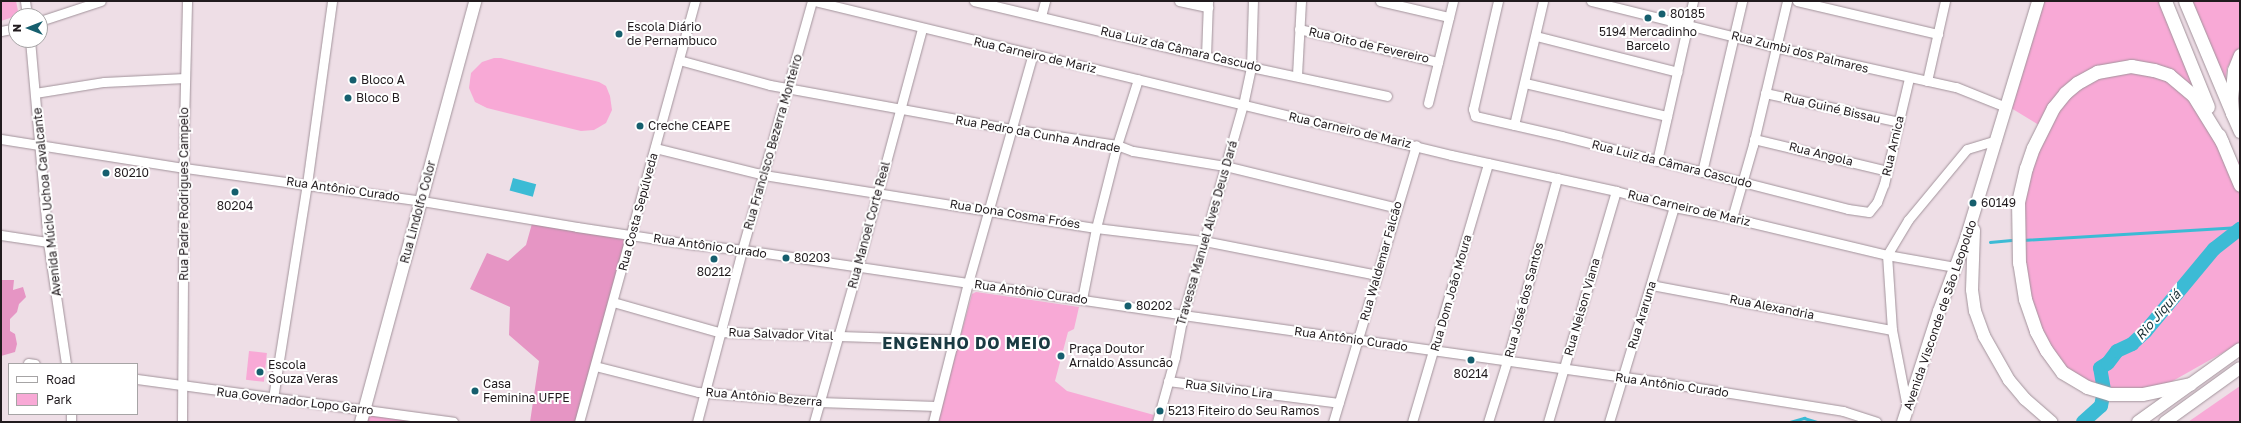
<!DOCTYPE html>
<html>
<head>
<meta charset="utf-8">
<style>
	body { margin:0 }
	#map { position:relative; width:2241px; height:423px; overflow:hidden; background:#eedee6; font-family:"Golos Text",sans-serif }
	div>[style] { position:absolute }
	.green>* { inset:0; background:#f8a9d6; transform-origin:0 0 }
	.forest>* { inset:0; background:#e695c4 }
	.water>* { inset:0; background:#3cbbd5; transform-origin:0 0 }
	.stream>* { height:2.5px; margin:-1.25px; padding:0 1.25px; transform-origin:1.25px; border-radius:1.25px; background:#3cbbd5 }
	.river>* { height:14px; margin:-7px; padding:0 7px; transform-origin:7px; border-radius:7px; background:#3cbbd5 }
	.roads { filter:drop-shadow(0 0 1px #a2939b) drop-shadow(0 0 1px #a2939b) }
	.minor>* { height:9px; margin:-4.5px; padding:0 4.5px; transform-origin:4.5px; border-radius:4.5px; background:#fff }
	.major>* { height:12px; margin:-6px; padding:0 6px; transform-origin:6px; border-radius:6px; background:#fff }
	.highway>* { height:13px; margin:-6.5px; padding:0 6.5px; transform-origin:6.5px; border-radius:6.5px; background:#fff }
	.dots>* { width:11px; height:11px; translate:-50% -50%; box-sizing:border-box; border:2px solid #fff; border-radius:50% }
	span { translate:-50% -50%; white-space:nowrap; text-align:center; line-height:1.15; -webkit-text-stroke:4px #fff; paint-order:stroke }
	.poi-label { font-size:12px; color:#211b1e }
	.left { translate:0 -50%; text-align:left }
	.street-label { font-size:12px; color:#211b1e }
	.water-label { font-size:13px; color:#182e33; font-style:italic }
	.district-label { font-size:16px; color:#1a3a42; font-weight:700; letter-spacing:1px }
	.frame { position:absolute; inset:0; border:2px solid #211b1e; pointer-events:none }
	.legend { position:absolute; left:8px; top:363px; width:130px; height:52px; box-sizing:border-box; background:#fff; border:1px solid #a6a4a5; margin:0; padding:5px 7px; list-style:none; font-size:12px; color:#211b1e }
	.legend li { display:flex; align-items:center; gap:8px; height:20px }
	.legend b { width:20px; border:1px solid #a6a4a5 }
	.north { position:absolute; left:8px; top:8px; width:40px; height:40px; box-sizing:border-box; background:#fff; border:1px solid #a6a4a5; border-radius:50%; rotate:270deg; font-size:11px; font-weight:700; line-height:16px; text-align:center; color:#211b1e }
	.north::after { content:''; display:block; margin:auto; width:14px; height:18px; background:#165f6e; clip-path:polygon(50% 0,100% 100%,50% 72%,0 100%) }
</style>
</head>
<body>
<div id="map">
	<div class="green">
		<div style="clip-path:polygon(1px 1px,16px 1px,18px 11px,16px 16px,1px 21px)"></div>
		<div style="clip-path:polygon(2042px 1px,2163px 1px,2225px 163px,2240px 161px,2240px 343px,2155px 391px,2117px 394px,2051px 368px,2039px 352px,2028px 329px,2018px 227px,2042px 127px,2011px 108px)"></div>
		<div style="clip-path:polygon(2179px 1px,2240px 1px,2240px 46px,2227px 68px,2224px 93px)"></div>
		<div style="clip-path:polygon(494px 58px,501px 58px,599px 82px,606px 86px,610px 96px,612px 110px,606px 123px,594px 130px,581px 131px,487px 108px,475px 102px,469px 88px,471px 73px,482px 62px)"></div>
		<div style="clip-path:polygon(976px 292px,1079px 307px,1074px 329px,1068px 332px,1055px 381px,1067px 391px,1154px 415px,1152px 422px,937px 422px,972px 294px)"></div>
		<div style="left:249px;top:351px;width:18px;height:29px;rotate:6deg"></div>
		<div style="clip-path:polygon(2240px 386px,2240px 422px,2188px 422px)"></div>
		<div style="clip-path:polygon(362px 413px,437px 422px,360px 422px)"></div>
	</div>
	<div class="forest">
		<div style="clip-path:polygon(533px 220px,630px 236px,579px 422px,530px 422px,539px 361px,509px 335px,510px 307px,470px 289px,487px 253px,508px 261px,526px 245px)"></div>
		<div style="clip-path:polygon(1px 280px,14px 280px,13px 290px,23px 287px,26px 297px,19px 304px,17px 312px,10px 319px,10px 331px,15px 334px,17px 344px,15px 352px,1px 356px)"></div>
	</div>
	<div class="water">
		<div style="left:513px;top:178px;width:24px;height:13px;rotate:15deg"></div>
	</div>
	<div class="stream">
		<div style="left:2023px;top:240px;width:217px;rotate:-3.4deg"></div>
		<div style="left:1990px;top:242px;width:24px;rotate:-5deg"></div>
		<div style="left:1790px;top:422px;width:15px;rotate:-16deg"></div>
		<div style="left:1804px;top:418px;width:14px;rotate:17deg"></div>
	</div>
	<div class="river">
		<div style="left:2083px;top:422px;width:24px;rotate:-42deg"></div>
		<div style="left:2101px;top:406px;width:16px;rotate:-79deg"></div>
		<div style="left:2104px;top:390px;width:22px;rotate:-100deg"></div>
		<div style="left:2100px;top:368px;width:9px;rotate:-32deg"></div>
		<div style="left:2108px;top:363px;width:15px;rotate:-53deg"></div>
		<div style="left:2117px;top:351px;width:17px;rotate:-25deg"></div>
		<div style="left:2132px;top:344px;width:18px;rotate:-43deg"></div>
		<div style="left:2145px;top:332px;width:108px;rotate:-50.3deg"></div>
		<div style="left:2214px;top:249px;width:33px;rotate:-38deg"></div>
	</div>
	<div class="roads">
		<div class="minor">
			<div style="left:25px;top:1px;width:15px;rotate:82deg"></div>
			<div style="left:814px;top:1px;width:655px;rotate:13.59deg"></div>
			<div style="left:1451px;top:155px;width:169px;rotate:12.3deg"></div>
			<div style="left:1616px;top:191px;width:60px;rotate:15.4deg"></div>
			<div style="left:1674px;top:207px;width:59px;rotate:10.7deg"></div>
			<div style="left:1732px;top:218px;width:159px;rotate:13.4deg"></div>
			<div style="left:1887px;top:255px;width:69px;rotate:10deg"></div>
			<div style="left:974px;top:1px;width:285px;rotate:13.4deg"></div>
			<div style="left:1251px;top:67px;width:139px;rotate:12deg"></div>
			<div style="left:1179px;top:1px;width:30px;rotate:12deg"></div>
			<div style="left:1380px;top:1px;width:71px;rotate:13.1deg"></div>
			<div style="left:1498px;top:1px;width:111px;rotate:103deg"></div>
			<div style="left:1473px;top:109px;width:7px;rotate:74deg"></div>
			<div style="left:1475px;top:116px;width:89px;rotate:12.9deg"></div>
			<div style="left:1562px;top:136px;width:295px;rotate:14.3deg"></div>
			<div style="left:1848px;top:209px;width:21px;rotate:8deg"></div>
			<div style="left:1869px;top:212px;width:13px;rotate:-51deg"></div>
			<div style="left:1877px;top:202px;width:19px;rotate:-69deg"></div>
			<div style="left:1884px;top:184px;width:109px;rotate:-76.7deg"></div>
			<div style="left:1591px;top:1px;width:190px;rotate:14deg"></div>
			<div style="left:1775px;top:47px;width:185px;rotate:12.5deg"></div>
			<div style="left:1956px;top:87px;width:54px;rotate:21.8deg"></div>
			<div style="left:1797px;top:1px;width:145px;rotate:13.2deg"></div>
			<div style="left:1041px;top:16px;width:16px;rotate:-75deg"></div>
			<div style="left:40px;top:21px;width:64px;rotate:-18.2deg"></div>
			<div style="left:1299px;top:29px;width:143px;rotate:13.4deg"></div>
			<div style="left:1px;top:31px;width:15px;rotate:-11deg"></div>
			<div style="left:1536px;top:36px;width:146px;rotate:14.2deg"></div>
			<div style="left:30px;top:40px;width:203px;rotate:84.9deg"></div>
			<div style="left:48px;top:242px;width:123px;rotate:81.6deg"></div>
			<div style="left:1206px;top:56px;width:55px;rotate:-87.9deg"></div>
			<div style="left:679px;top:60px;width:94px;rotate:15.4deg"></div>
			<div style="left:770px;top:85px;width:245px;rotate:10.3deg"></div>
			<div style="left:1011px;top:129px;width:107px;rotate:8.6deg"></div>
			<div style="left:1117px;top:145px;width:17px;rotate:21deg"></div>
			<div style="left:1133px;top:151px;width:93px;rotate:9.3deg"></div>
			<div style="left:1225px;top:166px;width:177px;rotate:13.7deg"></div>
			<div style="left:1297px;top:75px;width:74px;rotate:-86.9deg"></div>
			<div style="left:1927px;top:81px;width:82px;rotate:-77.3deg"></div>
			<div style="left:1525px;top:83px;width:146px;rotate:13.1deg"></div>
			<div style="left:35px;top:93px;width:70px;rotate:-9.1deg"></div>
			<div style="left:104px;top:82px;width:81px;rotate:-2.8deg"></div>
			<div style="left:1765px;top:93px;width:137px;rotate:12.2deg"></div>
			<div style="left:1428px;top:103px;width:105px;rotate:-76.2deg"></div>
			<div style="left:1514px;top:125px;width:127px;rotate:-76.8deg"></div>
			<div style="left:1px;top:139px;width:186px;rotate:9deg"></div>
			<div style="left:185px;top:168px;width:239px;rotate:7.9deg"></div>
			<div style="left:422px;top:201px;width:157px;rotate:9.5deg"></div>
			<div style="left:577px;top:227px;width:113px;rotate:8.6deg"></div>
			<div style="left:689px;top:244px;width:56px;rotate:6.1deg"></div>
			<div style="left:745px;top:250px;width:443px;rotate:8.4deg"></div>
			<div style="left:1183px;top:315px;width:489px;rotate:8deg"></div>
			<div style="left:1667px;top:383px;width:178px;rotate:9deg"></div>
			<div style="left:1843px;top:411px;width:35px;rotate:18deg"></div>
			<div style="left:1754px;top:139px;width:137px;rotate:13.5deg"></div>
			<div style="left:655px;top:148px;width:112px;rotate:13.9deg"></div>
			<div style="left:764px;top:175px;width:336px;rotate:9.1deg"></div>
			<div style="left:1096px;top:228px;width:109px;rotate:6.9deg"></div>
			<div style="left:1204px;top:241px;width:176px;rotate:11.1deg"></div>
			<div style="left:1657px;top:161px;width:164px;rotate:-77.3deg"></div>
			<div style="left:1702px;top:172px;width:176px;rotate:-76.8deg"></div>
			<div style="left:1732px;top:218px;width:76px;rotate:-74deg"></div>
			<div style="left:1753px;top:145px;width:148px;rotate:-76.7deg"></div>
			<div style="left:1px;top:235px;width:48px;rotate:8.5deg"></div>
			<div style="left:1651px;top:285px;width:245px;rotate:10.6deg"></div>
			<div style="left:1082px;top:299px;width:72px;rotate:-78.8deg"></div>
			<div style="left:1096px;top:228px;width:86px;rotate:-75.8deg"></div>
			<div style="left:1117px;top:145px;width:69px;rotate:-72.3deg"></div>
			<div style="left:613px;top:302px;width:109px;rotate:15.9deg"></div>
			<div style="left:718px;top:332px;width:235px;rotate:1.9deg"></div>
			<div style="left:28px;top:363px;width:7px;rotate:8deg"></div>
			<div style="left:595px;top:366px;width:106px;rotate:14.2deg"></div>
			<div style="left:698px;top:392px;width:121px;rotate:4.7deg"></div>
			<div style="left:819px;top:402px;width:117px;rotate:2deg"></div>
			<div style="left:137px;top:379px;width:319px;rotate:7.7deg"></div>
			<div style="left:1168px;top:381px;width:172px;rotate:7.3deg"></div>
			<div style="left:273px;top:398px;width:217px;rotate:-81deg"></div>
			<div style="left:307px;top:184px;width:185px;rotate:-82.2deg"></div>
			<div style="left:1907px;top:407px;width:78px;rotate:-101deg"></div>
			<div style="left:1892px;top:330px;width:75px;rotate:-93.8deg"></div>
			<div style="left:1887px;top:255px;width:41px;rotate:-59deg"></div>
			<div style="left:1908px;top:220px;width:92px;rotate:-50.3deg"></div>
			<div style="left:1967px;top:149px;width:31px;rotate:-17deg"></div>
			<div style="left:71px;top:414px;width:8px;rotate:90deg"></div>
			<div style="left:182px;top:422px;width:296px;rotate:-89.6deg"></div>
			<div style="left:184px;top:126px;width:125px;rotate:-88.6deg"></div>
			<div style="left:579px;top:422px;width:437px;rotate:-74.6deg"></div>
			<div style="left:697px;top:422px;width:178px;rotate:-75.3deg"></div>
			<div style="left:742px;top:250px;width:259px;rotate:-74.3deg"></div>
			<div style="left:814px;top:422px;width:162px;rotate:-74.2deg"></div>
			<div style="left:858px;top:266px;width:246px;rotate:-74.9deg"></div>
			<div style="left:933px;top:422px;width:143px;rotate:-75.9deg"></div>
			<div style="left:968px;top:283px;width:238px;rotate:-74.2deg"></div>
			<div style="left:1157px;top:422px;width:67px;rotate:-74.5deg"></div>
			<div style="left:1175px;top:357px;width:43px;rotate:-79.2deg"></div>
			<div style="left:1183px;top:315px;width:218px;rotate:-74.1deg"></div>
			<div style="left:1243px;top:105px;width:39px;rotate:-78deg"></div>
			<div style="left:1251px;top:67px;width:66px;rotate:-88.3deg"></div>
			<div style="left:1333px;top:422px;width:289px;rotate:-73.3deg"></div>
			<div style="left:1412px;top:422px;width:270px;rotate:-73.6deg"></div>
			<div style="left:1488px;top:422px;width:64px;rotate:-72.7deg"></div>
			<div style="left:1507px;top:361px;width:190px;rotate:-74.7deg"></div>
			<div style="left:1548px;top:422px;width:241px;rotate:-73.6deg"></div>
			<div style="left:1609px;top:422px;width:225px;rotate:-73.2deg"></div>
		</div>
		<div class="major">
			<div style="left:1974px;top:230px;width:60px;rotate:91.9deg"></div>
			<div style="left:1972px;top:290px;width:21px;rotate:82deg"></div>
			<div style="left:1975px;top:311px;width:27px;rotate:70deg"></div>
			<div style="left:1984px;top:336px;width:51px;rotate:60.4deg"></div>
			<div style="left:2009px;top:380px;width:25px;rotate:50deg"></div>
			<div style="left:2025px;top:399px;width:35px;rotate:41deg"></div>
			<div style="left:361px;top:422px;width:436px;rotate:-74.8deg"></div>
			<div style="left:1903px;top:422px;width:117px;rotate:-72deg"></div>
			<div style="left:1939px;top:311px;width:74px;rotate:-69.4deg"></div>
			<div style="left:1965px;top:242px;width:252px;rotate:-73.1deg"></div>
			<div style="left:2138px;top:422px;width:125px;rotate:-35.6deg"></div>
			<div style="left:2165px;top:422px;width:92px;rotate:-35.8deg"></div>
		</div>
		<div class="highway">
			<div style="left:2165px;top:1px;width:114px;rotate:67.9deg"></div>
			<div style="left:2185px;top:1px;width:121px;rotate:67.2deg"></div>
			<div style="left:2240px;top:55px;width:16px;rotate:112deg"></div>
			<div style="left:2234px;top:70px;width:27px;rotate:96deg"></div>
			<div style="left:2231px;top:97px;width:16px;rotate:86deg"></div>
			<div style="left:2232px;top:113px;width:20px;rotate:66deg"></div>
			<div style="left:2219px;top:135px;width:54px;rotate:67.2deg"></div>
			<div style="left:2190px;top:384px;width:49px;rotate:168.2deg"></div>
			<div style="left:2142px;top:394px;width:32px;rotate:180deg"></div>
			<div style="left:2110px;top:394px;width:24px;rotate:-163deg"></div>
			<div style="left:2087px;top:387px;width:29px;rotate:-149deg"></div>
			<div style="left:2062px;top:372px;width:27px;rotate:-126deg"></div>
			<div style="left:2046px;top:350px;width:21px;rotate:-118deg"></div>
			<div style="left:2036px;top:331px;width:34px;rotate:-109deg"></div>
			<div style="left:2025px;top:299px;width:36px;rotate:-99deg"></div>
			<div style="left:2019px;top:263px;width:61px;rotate:-90.9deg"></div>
			<div style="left:2018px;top:202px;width:35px;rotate:-77deg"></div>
			<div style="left:2026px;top:168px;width:21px;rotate:-71deg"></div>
			<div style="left:2033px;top:148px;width:45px;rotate:-63.4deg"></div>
			<div style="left:2053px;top:108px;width:19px;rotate:-51deg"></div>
			<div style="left:2065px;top:93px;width:16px;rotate:-40deg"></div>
			<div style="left:2077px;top:83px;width:23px;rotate:-29deg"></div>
			<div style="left:2097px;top:72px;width:35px;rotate:-10deg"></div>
			<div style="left:2131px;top:66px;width:23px;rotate:10deg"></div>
			<div style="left:2154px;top:70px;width:16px;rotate:18deg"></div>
			<div style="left:2169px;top:75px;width:31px;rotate:40deg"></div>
			<div style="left:2193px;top:95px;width:55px;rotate:58.3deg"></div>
		</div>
	</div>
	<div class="dots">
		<div style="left:1662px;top:14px;background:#165f6e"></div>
		<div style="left:1648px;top:18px;background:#165f6e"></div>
		<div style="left:619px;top:34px;background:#165f6e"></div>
		<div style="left:353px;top:80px;background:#165f6e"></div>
		<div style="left:348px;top:98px;background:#165f6e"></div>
		<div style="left:640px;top:126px;background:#165f6e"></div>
		<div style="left:106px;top:173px;background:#165f6e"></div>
		<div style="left:235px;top:192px;background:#165f6e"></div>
		<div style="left:1973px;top:203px;background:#165f6e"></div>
		<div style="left:786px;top:258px;background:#165f6e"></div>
		<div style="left:714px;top:259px;background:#165f6e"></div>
		<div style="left:1128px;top:306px;background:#165f6e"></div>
		<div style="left:1061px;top:356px;background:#165f6e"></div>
		<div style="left:1471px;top:360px;background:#165f6e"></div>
		<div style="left:260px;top:372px;background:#165f6e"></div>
		<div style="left:475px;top:391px;background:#165f6e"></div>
		<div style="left:1160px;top:411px;background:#165f6e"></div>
	</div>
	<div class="poi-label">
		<span class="left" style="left:1670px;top:14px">80185</span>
		<span class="left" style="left:627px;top:34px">Escola Diário<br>de Pernambuco</span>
		<span style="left:1648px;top:39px">5194 Mercadinho<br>Barcelo</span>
		<span class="left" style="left:361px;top:80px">Bloco A</span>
		<span class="left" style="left:356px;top:98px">Bloco B</span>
		<span class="left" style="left:648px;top:126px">Creche CEAPE</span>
		<span class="left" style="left:114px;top:173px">80210</span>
		<span class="left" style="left:1981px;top:203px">60149</span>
		<span style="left:235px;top:206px">80204</span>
		<span class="left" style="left:794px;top:258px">80203</span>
		<span style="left:714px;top:272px">80212</span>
		<span class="left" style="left:1136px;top:306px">80202</span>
		<span class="left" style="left:1069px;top:356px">Praça Doutor<br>Arnaldo Assuncão</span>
		<span class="left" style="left:268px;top:372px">Escola<br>Souza Veras</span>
		<span style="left:1471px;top:374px">80214</span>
		<span class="left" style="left:483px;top:391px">Casa<br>Feminina UFPE</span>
		<span class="left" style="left:1168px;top:411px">5213 Fiteiro do Seu Ramos</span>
	</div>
	<div class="street-label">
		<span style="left:1369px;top:45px;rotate:13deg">Rua Oito de Fevereiro</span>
		<span style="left:1181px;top:49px;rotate:13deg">Rua Luiz da Câmara Cascudo</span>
		<span style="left:1800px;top:52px;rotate:14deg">Rua Zumbi dos Palmares</span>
		<span style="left:1035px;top:55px;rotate:13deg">Rua Carneiro de Mariz</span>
		<span style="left:1832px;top:108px;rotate:13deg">Rua Guiné Bissau</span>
		<span style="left:1350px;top:130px;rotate:13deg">Rua Carneiro de Mariz</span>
		<span style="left:1038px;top:134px;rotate:10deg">Rua Pedro da Cunha Andrade</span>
		<span style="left:773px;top:142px;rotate:-74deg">Rua Francisco Bezerra Monteiro</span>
		<span style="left:1893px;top:146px;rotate:-77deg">Rua Arnica</span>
		<span style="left:1821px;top:154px;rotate:14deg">Rua Angola</span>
		<span style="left:1672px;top:164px;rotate:14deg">Rua Luiz da Câmara Cascudo</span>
		<span style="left:343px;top:189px;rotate:8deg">Rua Antônio Curado</span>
		<span style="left:184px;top:194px;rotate:-90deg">Rua Padre Rodrigues Campelo</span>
		<span style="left:47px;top:202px;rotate:-96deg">Avenida Múcio Uchoa Cavalcante</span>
		<span style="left:1689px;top:208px;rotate:13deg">Rua Carneiro de Mariz</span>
		<span style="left:418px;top:212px;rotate:-75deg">Rua Lindolfo Color</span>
		<span style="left:638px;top:212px;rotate:-75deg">Rua Costa Sepúlveda</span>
		<span style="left:1015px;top:214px;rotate:9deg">Rua Dona Cosma Fróes</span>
		<span style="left:869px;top:225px;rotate:-75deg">Rua Manoel Corte Real</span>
		<span style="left:1207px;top:233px;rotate:-74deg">Travessa Manuel Alves Deus Dará</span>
		<span style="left:710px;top:246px;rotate:8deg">Rua Antônio Curado</span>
		<span style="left:1381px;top:261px;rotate:-74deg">Rua Waldemar Falcão</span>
		<span style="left:1031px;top:292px;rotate:8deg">Rua Antônio Curado</span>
		<span style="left:1451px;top:293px;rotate:-74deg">Rua Dom João Moura</span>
		<span style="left:1524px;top:300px;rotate:-75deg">Rua José dos Santos</span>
		<span style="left:1582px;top:307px;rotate:-74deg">Rua Nelson Viana</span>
		<span style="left:1772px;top:307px;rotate:11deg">Rua Alexandria</span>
		<span style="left:1642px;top:315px;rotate:-73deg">Rua Araruna</span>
		<span style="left:1940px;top:315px;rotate:-71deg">Avenida Visconde de São Leopoldo</span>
		<span style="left:781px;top:334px;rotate:2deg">Rua Salvador Vital</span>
		<span style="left:1351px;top:339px;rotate:8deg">Rua Antônio Curado</span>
		<span style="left:1672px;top:385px;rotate:8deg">Rua Antônio Curado</span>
		<span style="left:1229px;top:389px;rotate:7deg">Rua Silvino Lira</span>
		<span style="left:764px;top:397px;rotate:5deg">Rua Antônio Bezerra</span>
		<span style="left:295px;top:401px;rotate:7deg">Rua Governador Lopo Garro</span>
	</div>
	<div class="water-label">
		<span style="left:2158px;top:315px;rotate:-49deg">Rio Jiquiá</span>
	</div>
	<div class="district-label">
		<span style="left:967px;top:343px">ENGENHO DO MEIO</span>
	</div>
	<div class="frame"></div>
	<ul class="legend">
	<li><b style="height:5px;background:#fff"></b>Road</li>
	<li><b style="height:11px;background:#f8a9d6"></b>Park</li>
	</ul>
	<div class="north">N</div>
</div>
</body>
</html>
